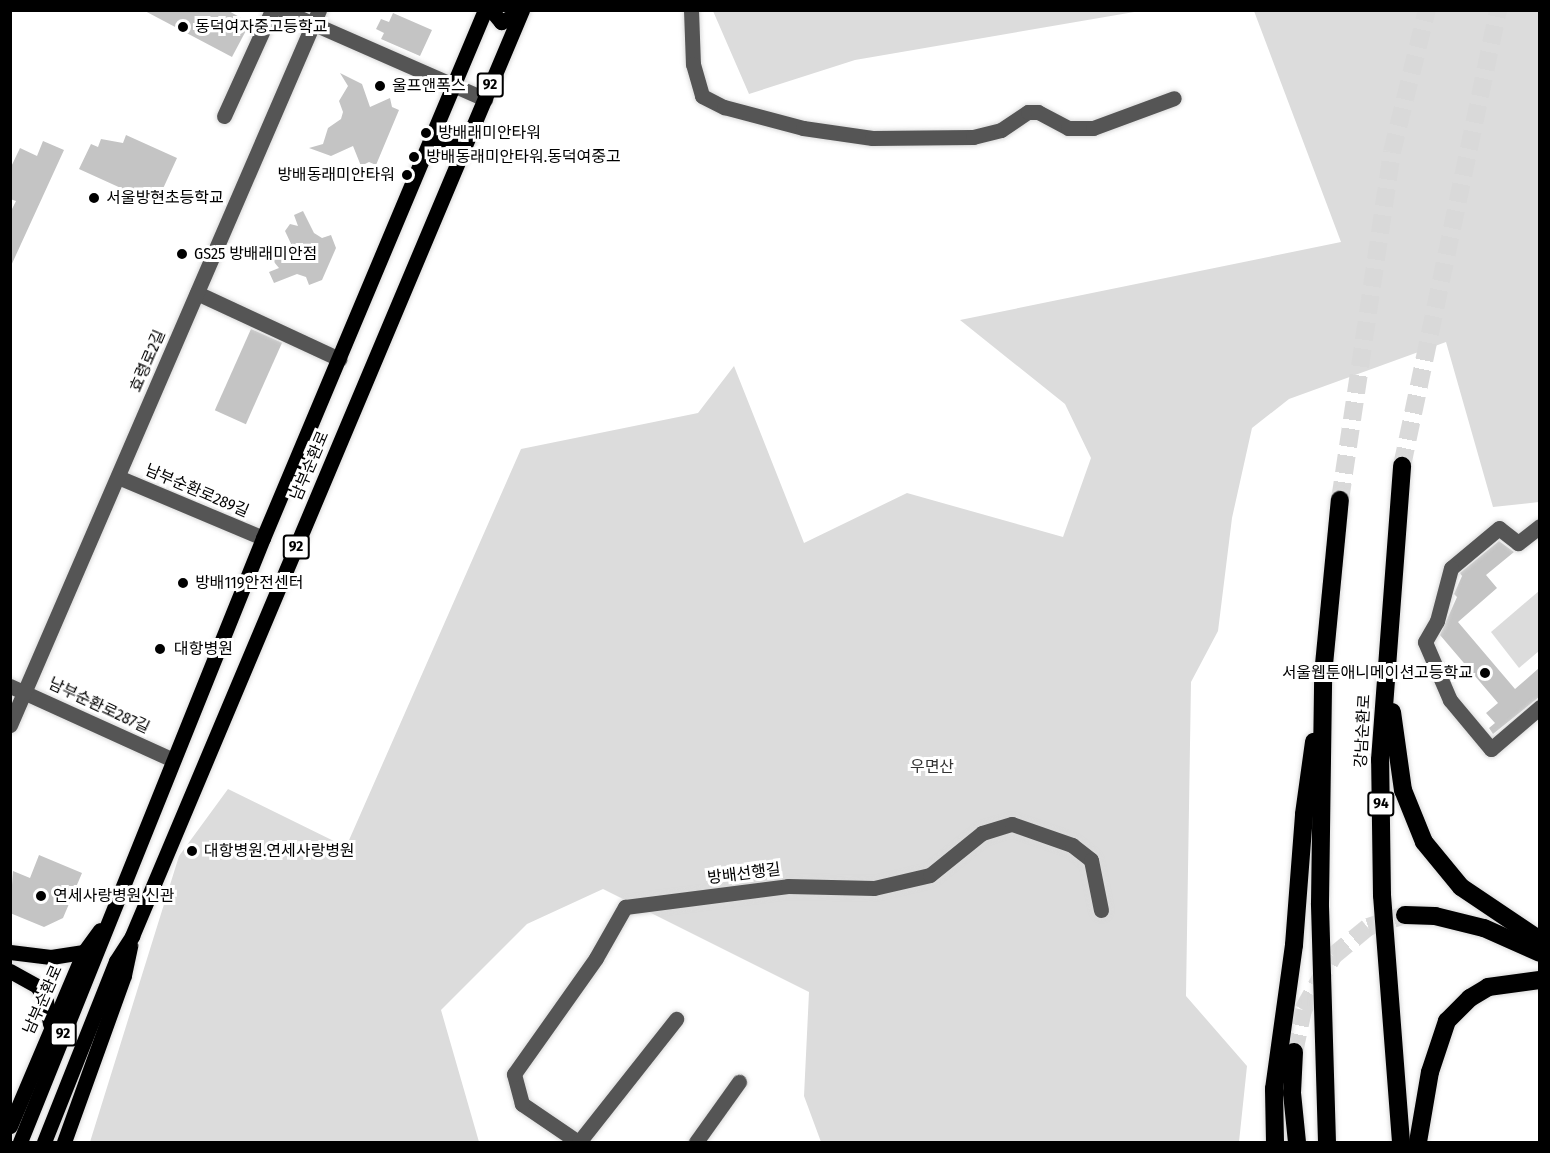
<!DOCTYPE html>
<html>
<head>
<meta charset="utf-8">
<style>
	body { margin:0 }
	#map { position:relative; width:1550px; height:1153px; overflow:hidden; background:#fff; font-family:"Fira Sans Condensed","Noto Sans KR",sans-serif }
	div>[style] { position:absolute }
	.green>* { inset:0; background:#dcdcdc }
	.building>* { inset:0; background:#c4c4c4; transform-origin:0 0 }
	.highway-tunnel>* { height:18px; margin-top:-9px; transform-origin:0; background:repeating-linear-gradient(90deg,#d9d9d9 0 18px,transparent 0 27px) }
	.roads { filter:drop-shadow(0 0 2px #dbdbdb) drop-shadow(0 0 2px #dbdbdb) }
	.minor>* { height:15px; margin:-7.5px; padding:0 7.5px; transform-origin:7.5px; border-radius:7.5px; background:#555 }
	.major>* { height:15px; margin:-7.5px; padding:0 7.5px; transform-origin:7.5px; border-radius:7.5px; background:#000 }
	.highway>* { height:18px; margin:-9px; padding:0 9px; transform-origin:9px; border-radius:9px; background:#000 }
	.dots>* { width:16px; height:16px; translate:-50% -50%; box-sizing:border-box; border:3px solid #fff; border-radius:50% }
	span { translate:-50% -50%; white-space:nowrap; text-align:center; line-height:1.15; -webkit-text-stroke:6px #fff; paint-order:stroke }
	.shield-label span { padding:2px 4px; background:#fff; border:2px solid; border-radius:4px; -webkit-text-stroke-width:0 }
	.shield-label { font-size:15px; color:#000; font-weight:700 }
	.poi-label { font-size:16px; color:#000 }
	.left { translate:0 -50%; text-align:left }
	.right { translate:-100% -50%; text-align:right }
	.street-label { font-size:16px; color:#000 }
	.park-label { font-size:16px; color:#333 }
	.frame { position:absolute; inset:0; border:12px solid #000; pointer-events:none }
</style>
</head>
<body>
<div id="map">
	<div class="green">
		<div style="clip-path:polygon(713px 11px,1140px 11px,855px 60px,749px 94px)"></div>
		<div style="clip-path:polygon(1254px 11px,1539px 11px,1539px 502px,1493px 507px,1446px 342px,1289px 399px,1252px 428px,1232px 518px,1218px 631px,1191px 682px,1186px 996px,1247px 1066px,1239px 1142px,821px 1142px,804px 1096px,809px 992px,603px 889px,527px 924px,441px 1010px,479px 1142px,90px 1142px,179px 856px,228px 789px,346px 847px,521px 449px,698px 413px,734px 366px,804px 543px,907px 493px,1063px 537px,1091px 458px,1065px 404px,960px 320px,1341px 242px)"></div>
		<div style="clip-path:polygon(1539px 591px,1539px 651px,1519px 668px,1491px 632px)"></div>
	</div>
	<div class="building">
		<div style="clip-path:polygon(143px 10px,227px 10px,250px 23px,232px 57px)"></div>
		<div style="clip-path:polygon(393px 13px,432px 30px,420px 56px,381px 39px,384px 33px,376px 29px,381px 19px,389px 22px)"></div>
		<div style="clip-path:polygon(340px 73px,362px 84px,370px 107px,390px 98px,392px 107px,399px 110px,376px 165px,369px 162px,361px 166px,353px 146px,331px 156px,309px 148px,323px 144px,328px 128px,341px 119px,343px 112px,339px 101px,348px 86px)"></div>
		<div style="clip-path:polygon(126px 135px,177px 158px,156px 204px,79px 169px,91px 144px,98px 147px,101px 139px,123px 143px)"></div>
		<div style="clip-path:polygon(43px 141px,64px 150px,10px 268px,10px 213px,16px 201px,10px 199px,10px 169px,20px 148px,37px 156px)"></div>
		<div style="clip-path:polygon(303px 211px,314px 233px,322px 238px,331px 235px,336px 248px,322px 280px,309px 285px,306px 277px,297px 274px,274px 283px,269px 272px,279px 268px,274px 262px,275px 255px,293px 248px,285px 231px,290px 224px,298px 226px,294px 215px)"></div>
		<div style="left:251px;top:329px;width:34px;height:89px;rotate:24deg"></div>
		<div style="clip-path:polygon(1499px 541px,1514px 552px,1486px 575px,1497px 588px,1458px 622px,1515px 689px,1539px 668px,1539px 697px,1493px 734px,1489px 728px,1495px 723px,1486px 713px,1498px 703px,1440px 635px,1457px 597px,1454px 594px,1462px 576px,1460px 573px)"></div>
		<div style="clip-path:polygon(39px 855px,82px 873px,63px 918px,44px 927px,10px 913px,13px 871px,30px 878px)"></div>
	</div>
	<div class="highway-tunnel">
		<div style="left:1402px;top:466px;width:466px;rotate:-78.1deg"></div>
		<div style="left:1340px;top:500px;width:352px;rotate:-81.5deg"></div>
		<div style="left:1392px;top:152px;width:146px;rotate:-76.2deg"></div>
		<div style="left:1294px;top:1052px;width:43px;rotate:-77.9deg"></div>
		<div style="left:1303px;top:1010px;width:62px;rotate:-60.9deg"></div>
		<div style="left:1333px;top:956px;width:45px;rotate:-39.6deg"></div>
		<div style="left:1368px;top:927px;width:39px;rotate:-18deg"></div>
	</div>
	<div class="roads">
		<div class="minor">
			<div style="left:282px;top:10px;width:222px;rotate:23.7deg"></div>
			<div style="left:691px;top:10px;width:54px;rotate:87.9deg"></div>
			<div style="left:693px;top:64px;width:33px;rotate:74deg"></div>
			<div style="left:702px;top:96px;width:25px;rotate:27deg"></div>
			<div style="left:724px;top:107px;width:82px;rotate:14.9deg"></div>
			<div style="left:803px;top:128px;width:70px;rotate:8.2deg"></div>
			<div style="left:872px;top:138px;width:101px;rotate:-0.6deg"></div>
			<div style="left:973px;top:137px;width:29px;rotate:-14deg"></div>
			<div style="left:1001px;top:130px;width:32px;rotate:-34deg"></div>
			<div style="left:1028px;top:112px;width:10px"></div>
			<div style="left:1038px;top:112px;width:34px;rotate:28deg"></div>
			<div style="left:1068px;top:128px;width:25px"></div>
			<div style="left:1093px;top:128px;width:86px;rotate:-20.3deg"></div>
			<div style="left:224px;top:116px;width:116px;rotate:-65.6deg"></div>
			<div style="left:197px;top:293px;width:157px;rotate:24.9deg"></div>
			<div style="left:118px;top:477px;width:157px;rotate:22.8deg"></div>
			<div style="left:1540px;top:526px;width:28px;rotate:142deg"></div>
			<div style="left:1518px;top:543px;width:24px;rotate:-142deg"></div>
			<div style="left:1499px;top:528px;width:62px;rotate:140.2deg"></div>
			<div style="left:1451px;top:568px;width:55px;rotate:104.8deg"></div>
			<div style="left:1437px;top:621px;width:24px;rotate:120deg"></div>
			<div style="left:1425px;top:642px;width:63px;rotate:66.7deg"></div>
			<div style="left:1450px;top:700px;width:64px;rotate:50.1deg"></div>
			<div style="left:1491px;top:749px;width:65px;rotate:-40.6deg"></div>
			<div style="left:10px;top:686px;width:179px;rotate:24.4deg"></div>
			<div style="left:10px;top:725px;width:779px;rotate:-66.63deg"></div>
			<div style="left:578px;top:1142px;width:68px;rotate:-145.8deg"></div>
			<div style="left:522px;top:1104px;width:31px;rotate:-105deg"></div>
			<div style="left:514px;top:1074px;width:142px;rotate:-54.7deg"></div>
			<div style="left:596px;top:958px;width:59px;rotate:-60.4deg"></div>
			<div style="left:625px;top:907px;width:164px;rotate:-7.3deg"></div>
			<div style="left:788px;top:886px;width:86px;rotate:1.3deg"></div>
			<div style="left:874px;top:888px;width:57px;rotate:-13.1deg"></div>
			<div style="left:930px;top:875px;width:67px;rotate:-38.9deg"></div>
			<div style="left:982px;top:833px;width:31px;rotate:-17deg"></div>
			<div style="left:1012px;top:824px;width:64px;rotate:19.3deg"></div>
			<div style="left:1072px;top:845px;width:24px;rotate:38deg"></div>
			<div style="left:1091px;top:860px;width:51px;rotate:78.7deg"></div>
			<div style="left:579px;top:1142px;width:157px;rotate:-51.7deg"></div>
			<div style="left:696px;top:1142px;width:74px;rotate:-54.4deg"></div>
		</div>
		<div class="major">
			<div style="left:491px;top:10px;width:16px;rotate:50deg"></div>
			<div style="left:501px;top:22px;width:22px;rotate:-27deg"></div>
			<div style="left:428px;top:147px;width:18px;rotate:-29deg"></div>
			<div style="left:444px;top:138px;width:11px;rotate:5deg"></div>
			<div style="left:455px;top:139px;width:20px;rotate:75deg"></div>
			<div style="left:10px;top:952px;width:41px;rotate:7deg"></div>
			<div style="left:51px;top:957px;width:33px;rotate:-9deg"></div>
			<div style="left:10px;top:971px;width:31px;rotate:29deg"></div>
			<div style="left:37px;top:986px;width:17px;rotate:59deg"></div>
			<div style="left:46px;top:1001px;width:23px;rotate:80deg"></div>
			<div style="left:10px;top:1126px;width:189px;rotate:-67deg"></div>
			<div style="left:84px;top:952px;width:27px;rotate:-54deg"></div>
			<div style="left:20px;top:1142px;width:651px;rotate:-68.08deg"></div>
			<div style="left:263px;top:538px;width:573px;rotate:-67.2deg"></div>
			<div style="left:44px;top:1142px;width:195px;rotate:-68.3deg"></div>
			<div style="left:116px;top:961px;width:30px;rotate:-57deg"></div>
			<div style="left:132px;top:936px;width:1005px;rotate:-67.16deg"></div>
			<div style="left:64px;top:1142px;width:177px;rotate:-70.2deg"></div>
			<div style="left:124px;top:975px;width:30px;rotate:-78deg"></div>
		</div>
		<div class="highway">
			<div style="left:1392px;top:712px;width:79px;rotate:82deg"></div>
			<div style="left:1403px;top:790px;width:56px;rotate:68deg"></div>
			<div style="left:1424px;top:842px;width:58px;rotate:50.6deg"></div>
			<div style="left:1461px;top:887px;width:95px;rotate:33.9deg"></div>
			<div style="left:1405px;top:915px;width:30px;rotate:2deg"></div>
			<div style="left:1435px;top:916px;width:50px;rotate:13.8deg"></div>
			<div style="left:1484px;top:928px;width:61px;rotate:24.1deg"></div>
			<div style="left:1294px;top:1052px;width:41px;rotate:92.8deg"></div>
			<div style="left:1292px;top:1093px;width:49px;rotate:84.2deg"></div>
			<div style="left:1275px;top:1142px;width:53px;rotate:-91.1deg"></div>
			<div style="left:1274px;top:1089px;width:145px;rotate:-82.1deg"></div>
			<div style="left:1294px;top:945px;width:131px;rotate:-85.6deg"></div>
			<div style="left:1304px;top:814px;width:73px;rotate:-82.1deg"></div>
			<div style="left:1327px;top:1142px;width:239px;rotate:-91.7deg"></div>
			<div style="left:1320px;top:903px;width:228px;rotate:-89.2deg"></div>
			<div style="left:1323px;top:675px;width:176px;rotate:-84.5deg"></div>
			<div style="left:1401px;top:1142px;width:248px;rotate:-94.4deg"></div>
			<div style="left:1382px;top:895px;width:135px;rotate:-90.8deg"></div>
			<div style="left:1380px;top:760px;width:295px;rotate:-85.7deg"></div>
			<div style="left:1418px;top:1142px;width:71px;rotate:-80.3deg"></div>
			<div style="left:1430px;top:1072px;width:54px;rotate:-71.6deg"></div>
			<div style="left:1447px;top:1021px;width:33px;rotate:-45deg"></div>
			<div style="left:1470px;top:998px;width:21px;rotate:-31deg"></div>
			<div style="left:1488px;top:987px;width:52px;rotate:-7.7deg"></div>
		</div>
	</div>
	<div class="dots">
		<div style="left:183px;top:27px;background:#000"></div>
		<div style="left:380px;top:86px;background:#000"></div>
		<div style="left:426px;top:133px;background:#000"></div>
		<div style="left:414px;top:157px;background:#000"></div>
		<div style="left:407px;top:175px;background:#000"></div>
		<div style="left:94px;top:198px;background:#000"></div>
		<div style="left:182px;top:254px;background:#000"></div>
		<div style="left:183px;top:583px;background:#000"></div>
		<div style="left:160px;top:649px;background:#000"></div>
		<div style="left:1485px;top:673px;background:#000"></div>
		<div style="left:192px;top:851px;background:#000"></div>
		<div style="left:41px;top:896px;background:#000"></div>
	</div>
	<div class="shield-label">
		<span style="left:490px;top:85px">92</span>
		<span style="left:296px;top:547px">92</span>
		<span style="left:1381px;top:804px">94</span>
		<span style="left:63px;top:1034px">92</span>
	</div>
	<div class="poi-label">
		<span class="left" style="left:195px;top:27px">동덕여자중고등학교</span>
		<span class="left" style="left:392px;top:86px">울프앤폭스</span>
		<span class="left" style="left:438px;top:133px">방배래미안타워</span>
		<span class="left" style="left:426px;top:157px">방배동래미안타워.동덕여중고</span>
		<span class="right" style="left:395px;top:175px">방배동래미안타워</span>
		<span class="left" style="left:106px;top:198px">서울방현초등학교</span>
		<span class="left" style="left:194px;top:254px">GS25 방배래미안점</span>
		<span class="left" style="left:195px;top:583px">방배119안전센터</span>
		<span class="left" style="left:174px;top:649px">대항병원</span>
		<span class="right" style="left:1473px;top:673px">서울웹툰애니메이션고등학교</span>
		<span class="left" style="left:204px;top:851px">대항병원.연세사랑병원</span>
		<span class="left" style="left:53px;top:896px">연세사랑병원 신관</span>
	</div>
	<div class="street-label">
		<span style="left:148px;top:361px;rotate:-67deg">효령로2길</span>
		<span style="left:310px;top:466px;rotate:-67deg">남부순환로</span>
		<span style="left:197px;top:491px;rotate:23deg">남부순환로289길</span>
		<span style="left:99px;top:706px;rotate:25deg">남부순환로287길</span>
		<span style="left:1363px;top:731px;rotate:-87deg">강남순환로</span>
		<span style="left:744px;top:874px;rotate:-7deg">방배선행길</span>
		<span style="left:43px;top:1000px;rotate:-66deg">남부순환로</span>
	</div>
	<div class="park-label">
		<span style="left:932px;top:767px">우면산</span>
	</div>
	<div class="frame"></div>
</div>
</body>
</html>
